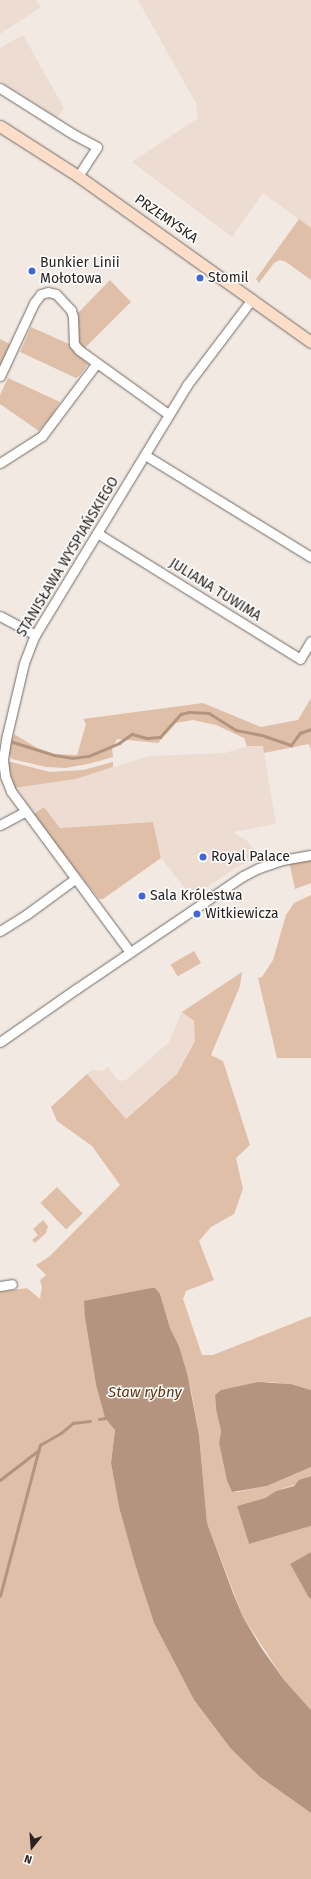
<!DOCTYPE html>
<html>
<head>
<meta charset="utf-8">
<style>
	body { margin:0 }
	#map { position:relative; width:311px; height:1879px; overflow:hidden; background:#f2e9e3; font-family:"Fira Sans",sans-serif }
	div>[style] { position:absolute }
	.built>* { inset:0; background:#ecdcd1 }
	.green>* { inset:0; background:#e0bfa8; transform-origin:0 0 }
	.water>* { inset:0; background:#b4947e }
	.stream>* { height:2.5px; margin:-1.25px; padding:0 1.25px; transform-origin:1.25px; border-radius:1.25px; background:#b4947e }
	.roads { filter:drop-shadow(0 0 1px #716963) drop-shadow(0 0 1px #716963) }
	.minor>* { height:9px; margin:-4.5px; padding:0 4.5px; transform-origin:4.5px; border-radius:4.5px; background:#fff }
	.major>* { height:11px; margin:-5.5px; padding:0 5.5px; transform-origin:5.5px; border-radius:5.5px; background:#fbddc8 }
	.dots>* { width:11px; height:11px; translate:-50% -50%; box-sizing:border-box; border:2px solid #fff; border-radius:50% }
	span { translate:-50% -50%; white-space:nowrap; text-align:center; line-height:1.15; -webkit-text-stroke:3px #fff; paint-order:stroke }
	.street-label { font-size:14px; color:#262321 }
	.poi-label { font-size:14px; color:#262321 }
	.left { translate:0 -50%; text-align:left }
	.water-label { font-size:15px; color:#603510; font-style:italic }
	.north { position:absolute; left:12px; top:1827px; width:40px; height:40px; -webkit-text-stroke:3px #fff; paint-order:stroke; rotate:197deg; font-size:11px; font-weight:700; line-height:16px; text-align:center; color:#262321 }
	.north::after { content:''; display:block; margin:auto; width:14px; height:18px; background:#262321; clip-path:polygon(50% 0,100% 100%,50% 72%,0 100%) }
</style>
</head>
<body>
<div id="map">
	<div class="built">
		<div style="clip-path:polygon(0 0,36px 0,41px 7px,0 34px)"></div>
		<div style="clip-path:polygon(138px 0,311px 0,311px 228px,263px 193px,232px 237px,132px 162px,198px 118px,196px 103px)"></div>
		<div style="clip-path:polygon(23px 35px,64px 108px,57px 118px,0 81px,0 48px)"></div>
		<div style="clip-path:polygon(247px 746px,263px 746px,276px 824px,233px 832px,246px 840px,260px 856px,237px 867px,192px 897px,161px 858px,153px 822px,60px 828px,44px 807px,32px 815px,14px 788px,76px 779px,149px 756px,225px 753px)"></div>
		<div style="clip-path:polygon(182px 1012px,194px 1021px,195px 1041px,177px 1074px,126px 1119px,87px 1074px,92px 1070px,102px 1071px,108px 1067px,116px 1078px,121px 1081px,126px 1080px,169px 1042px)"></div>
	</div>
	<div class="green">
		<div style="clip-path:polygon(299px 219px,311px 228px,311px 280px,286px 262px,280px 260px,274px 263px,259px 283px,256px 279px)"></div>
		<div style="clip-path:polygon(110px 280px,131px 302px,84px 349px,79px 344px,77px 314px)"></div>
		<div style="clip-path:polygon(31px 327px,69px 344px,74px 351px,86px 360px,88px 364px,80px 375px,76px 378px,20px 352px)"></div>
		<div style="clip-path:polygon(0 339px,10px 344px,0 366px)"></div>
		<div style="clip-path:polygon(8px 378px,60px 402px,51px 417px,39px 431px,0 404px,0 395px)"></div>
		<div style="clip-path:polygon(311px 698px,311px 751px,309px 744px,264px 753px,263px 746px,247px 746px,244px 738px,216px 725px,193px 720px,176px 723px,158px 743px,117px 739px,112px 749px,113px 757px,88px 764px,65px 768px,46px 767px,12px 759px,8px 754px,14px 734px,37px 748px,55px 754px,77px 755px,86px 724px,83px 719px,203px 703px,261px 727px,298px 720px)"></div>
		<div style="clip-path:polygon(7px 761px,50px 772px,83px 770px,113px 762px,113px 767px,76px 779px,14px 788px)"></div>
		<div style="clip-path:polygon(44px 807px,60px 828px,153px 822px,161px 858px,103px 899px,99px 899px,32px 815px)"></div>
		<div style="clip-path:polygon(311px 859px,311px 883px,295px 889px,289px 861px)"></div>
		<div style="clip-path:polygon(311px 895px,311px 1058px,277px 1058px,258px 978px,262px 977px,273px 960px,286px 915px,294px 903px)"></div>
		<div style="left:194px;top:951px;width:14px;height:27px;rotate:60deg"></div>
		<div style="clip-path:polygon(242px 972px,240px 986px,211px 1055px,223px 1061px,250px 1145px,236px 1158px,243px 1189px,234px 1214px,211px 1227px,199px 1241px,214px 1280px,186px 1291px,183px 1299px,202px 1355px,213px 1355px,311px 1316px,311px 1390px,291px 1384px,269px 1382px,221px 1390px,215px 1395px,216px 1409px,221px 1431px,219px 1443px,227px 1481px,232px 1492px,237px 1492px,267px 1486px,311px 1467px,311px 1476px,307px 1477px,294px 1485px,276px 1491px,265px 1498px,237px 1506px,249px 1544px,311px 1526px,311px 1552px,290px 1564px,309px 1598px,311px 1598px,311px 1710px,285px 1681px,243px 1617px,207px 1523px,199px 1435px,191px 1390px,179px 1346px,170px 1328px,160px 1294px,151px 1288px,123px 1294px,85px 1318px,96px 1385px,105px 1418px,115px 1429px,111px 1463px,119px 1507px,154px 1623px,194px 1700px,231px 1749px,260px 1777px,311px 1813px,311px 1879px,0 1879px,0 1292px,27px 1288px,40px 1299px,42px 1287px,40px 1280px,46px 1275px,36px 1265px,50px 1256px,120px 1185px,92px 1146px,57px 1121px,51px 1107px,87px 1074px,126px 1119px,177px 1074px,195px 1041px,194px 1021px,182px 1012px)"></div>
		<div style="left:57px;top:1187px;width:37px;height:23px;rotate:46deg"></div>
		<div style="clip-path:polygon(43px 1220px,48px 1226px,46px 1233px,35px 1243px,32px 1240px,38px 1235px,33px 1229px)"></div>
	</div>
	<div class="water">
		<div style="clip-path:polygon(151px 1288px,155px 1288px,160px 1294px,170px 1328px,179px 1346px,188px 1377px,199px 1435px,207px 1523px,233px 1593px,243px 1617px,262px 1649px,285px 1681px,311px 1710px,311px 1813px,260px 1777px,231px 1749px,194px 1700px,154px 1623px,136px 1567px,119px 1507px,111px 1463px,115px 1430px,105px 1418px,96px 1385px,85px 1318px,84px 1301px)"></div>
		<div style="clip-path:polygon(258px 1382px,291px 1384px,311px 1390px,311px 1467px,267px 1486px,232px 1492px,227px 1481px,219px 1443px,221px 1431px,216px 1409px,215px 1395px,221px 1390px)"></div>
		<div style="clip-path:polygon(311px 1476px,311px 1526px,249px 1544px,237px 1506px,265px 1498px,276px 1491px,294px 1486px,299px 1480px)"></div>
		<div style="clip-path:polygon(311px 1552px,311px 1598px,309px 1598px,290px 1564px)"></div>
	</div>
	<div class="stream">
		<div style="left:13px;top:742px;width:43px;rotate:17.6deg"></div>
		<div style="left:54px;top:755px;width:18px;rotate:9deg"></div>
		<div style="left:72px;top:758px;width:17px;rotate:-7deg"></div>
		<div style="left:89px;top:756px;width:33px;rotate:-23deg"></div>
		<div style="left:119px;top:743px;width:16px;rotate:-35deg"></div>
		<div style="left:132px;top:734px;width:16px;rotate:15deg"></div>
		<div style="left:147px;top:738px;width:13px;rotate:-4deg"></div>
		<div style="left:160px;top:737px;width:31px;rotate:-48deg"></div>
		<div style="left:181px;top:714px;width:8px;rotate:-14deg"></div>
		<div style="left:189px;top:712px;width:20px;rotate:3deg"></div>
		<div style="left:209px;top:713px;width:32px;rotate:32deg"></div>
		<div style="left:236px;top:730px;width:26px;rotate:11deg"></div>
		<div style="left:262px;top:735px;width:31px;rotate:19deg"></div>
		<div style="left:291px;top:745px;width:15px;rotate:-53deg"></div>
		<div style="left:300px;top:733px;width:12px;rotate:-20deg"></div>
		<div style="left:99px;top:1419px;width:6px;rotate:-9deg"></div>
		<div style="left:0;top:1480px;width:49px;rotate:-37.6deg"></div>
		<div style="left:0;top:1596px;width:156px;rotate:-75.2deg"></div>
		<div style="left:40px;top:1445px;width:24px;rotate:-30deg"></div>
		<div style="left:61px;top:1433px;width:16px;rotate:-40deg"></div>
		<div style="left:73px;top:1423px;width:17px;rotate:-7deg"></div>
	</div>
	<div class="roads">
		<div class="minor">
			<div style="left:0;top:88px;width:86px;rotate:32.2deg"></div>
			<div style="left:73px;top:134px;width:27px;rotate:28deg"></div>
			<div style="left:97px;top:147px;width:35px;rotate:123deg"></div>
			<div style="left:0;top:376px;width:81px;rotate:-65deg"></div>
			<div style="left:34px;top:303px;width:11px;rotate:-52deg"></div>
			<div style="left:41px;top:294px;width:7px;rotate:-16deg"></div>
			<div style="left:48px;top:292px;width:8px;rotate:14deg"></div>
			<div style="left:56px;top:294px;width:22px;rotate:47deg"></div>
			<div style="left:71px;top:310px;width:7px;rotate:74deg"></div>
			<div style="left:73px;top:317px;width:27px;rotate:88deg"></div>
			<div style="left:74px;top:344px;width:8px;rotate:50deg"></div>
			<div style="left:79px;top:350px;width:110px;rotate:35.7deg"></div>
			<div style="left:145px;top:455px;width:195px;rotate:31.6deg"></div>
			<div style="left:0;top:463px;width:50px;rotate:-32.7deg"></div>
			<div style="left:42px;top:436px;width:90px;rotate:-53.1deg"></div>
			<div style="left:97px;top:533px;width:239px;rotate:31.8deg"></div>
			<div style="left:300px;top:659px;width:21px;rotate:-59deg"></div>
			<div style="left:0;top:616px;width:40px;rotate:28deg"></div>
			<div style="left:0;top:825px;width:27px;rotate:-28deg"></div>
			<div style="left:0;top:931px;width:32px;rotate:-32deg"></div>
			<div style="left:27px;top:914px;width:59px;rotate:-36.1deg"></div>
			<div style="left:130px;top:952px;width:200px;rotate:-126.5deg"></div>
			<div style="left:11px;top:791px;width:16px;rotate:-112deg"></div>
			<div style="left:5px;top:776px;width:17px;rotate:-97deg"></div>
			<div style="left:3px;top:759px;width:24px;rotate:-81deg"></div>
			<div style="left:7px;top:735px;width:74px;rotate:-76.7deg"></div>
			<div style="left:24px;top:663px;width:30px;rotate:-69deg"></div>
			<div style="left:35px;top:635px;width:293px;rotate:-58.7deg"></div>
			<div style="left:187px;top:385px;width:108px;rotate:-52.9deg"></div>
			<div style="left:0;top:1042px;width:93px;rotate:-34.9deg"></div>
			<div style="left:76px;top:989px;width:202px;rotate:-34.1deg"></div>
			<div style="left:243px;top:876px;width:18px;rotate:-27deg"></div>
			<div style="left:259px;top:868px;width:24px;rotate:-19deg"></div>
			<div style="left:282px;top:860px;width:29px;rotate:-10deg"></div>
			<div style="left:0;top:1286px;width:12px;rotate:-9deg"></div>
		</div>
		<div class="major">
			<div style="left:0;top:126px;width:93px;rotate:32.7deg"></div>
			<div style="left:78px;top:176px;width:286px;rotate:35.5deg"></div>
		</div>
	</div>
	<div class="dots">
		<div style="left:32px;top:271px;background:#4166d8"></div>
		<div style="left:200px;top:278px;background:#4166d8"></div>
		<div style="left:203px;top:857px;background:#4166d8"></div>
		<div style="left:142px;top:896px;background:#4166d8"></div>
		<div style="left:197px;top:914px;background:#4166d8"></div>
	</div>
	<div class="street-label">
		<span style="left:166px;top:219px;rotate:35deg">PRZEMYSKA</span>
		<span style="left:68px;top:557px;rotate:-59deg">STANISŁAWA WYSPIAŃSKIEGO</span>
		<span style="left:215px;top:590px;rotate:32deg">JULIANA TUWIMA</span>
	</div>
	<div class="poi-label">
		<span class="left" style="left:40px;top:271px">Bunkier Linii<br>Mołotowa</span>
		<span class="left" style="left:208px;top:278px">Stomil</span>
		<span class="left" style="left:211px;top:857px">Royal Palace</span>
		<span class="left" style="left:150px;top:896px">Sala Królestwa</span>
		<span class="left" style="left:205px;top:914px">Witkiewicza</span>
	</div>
	<div class="water-label">
		<span style="left:145px;top:1393px">Staw rybny</span>
	</div>
	<div class="north">N</div>
</div>
</body>
</html>
